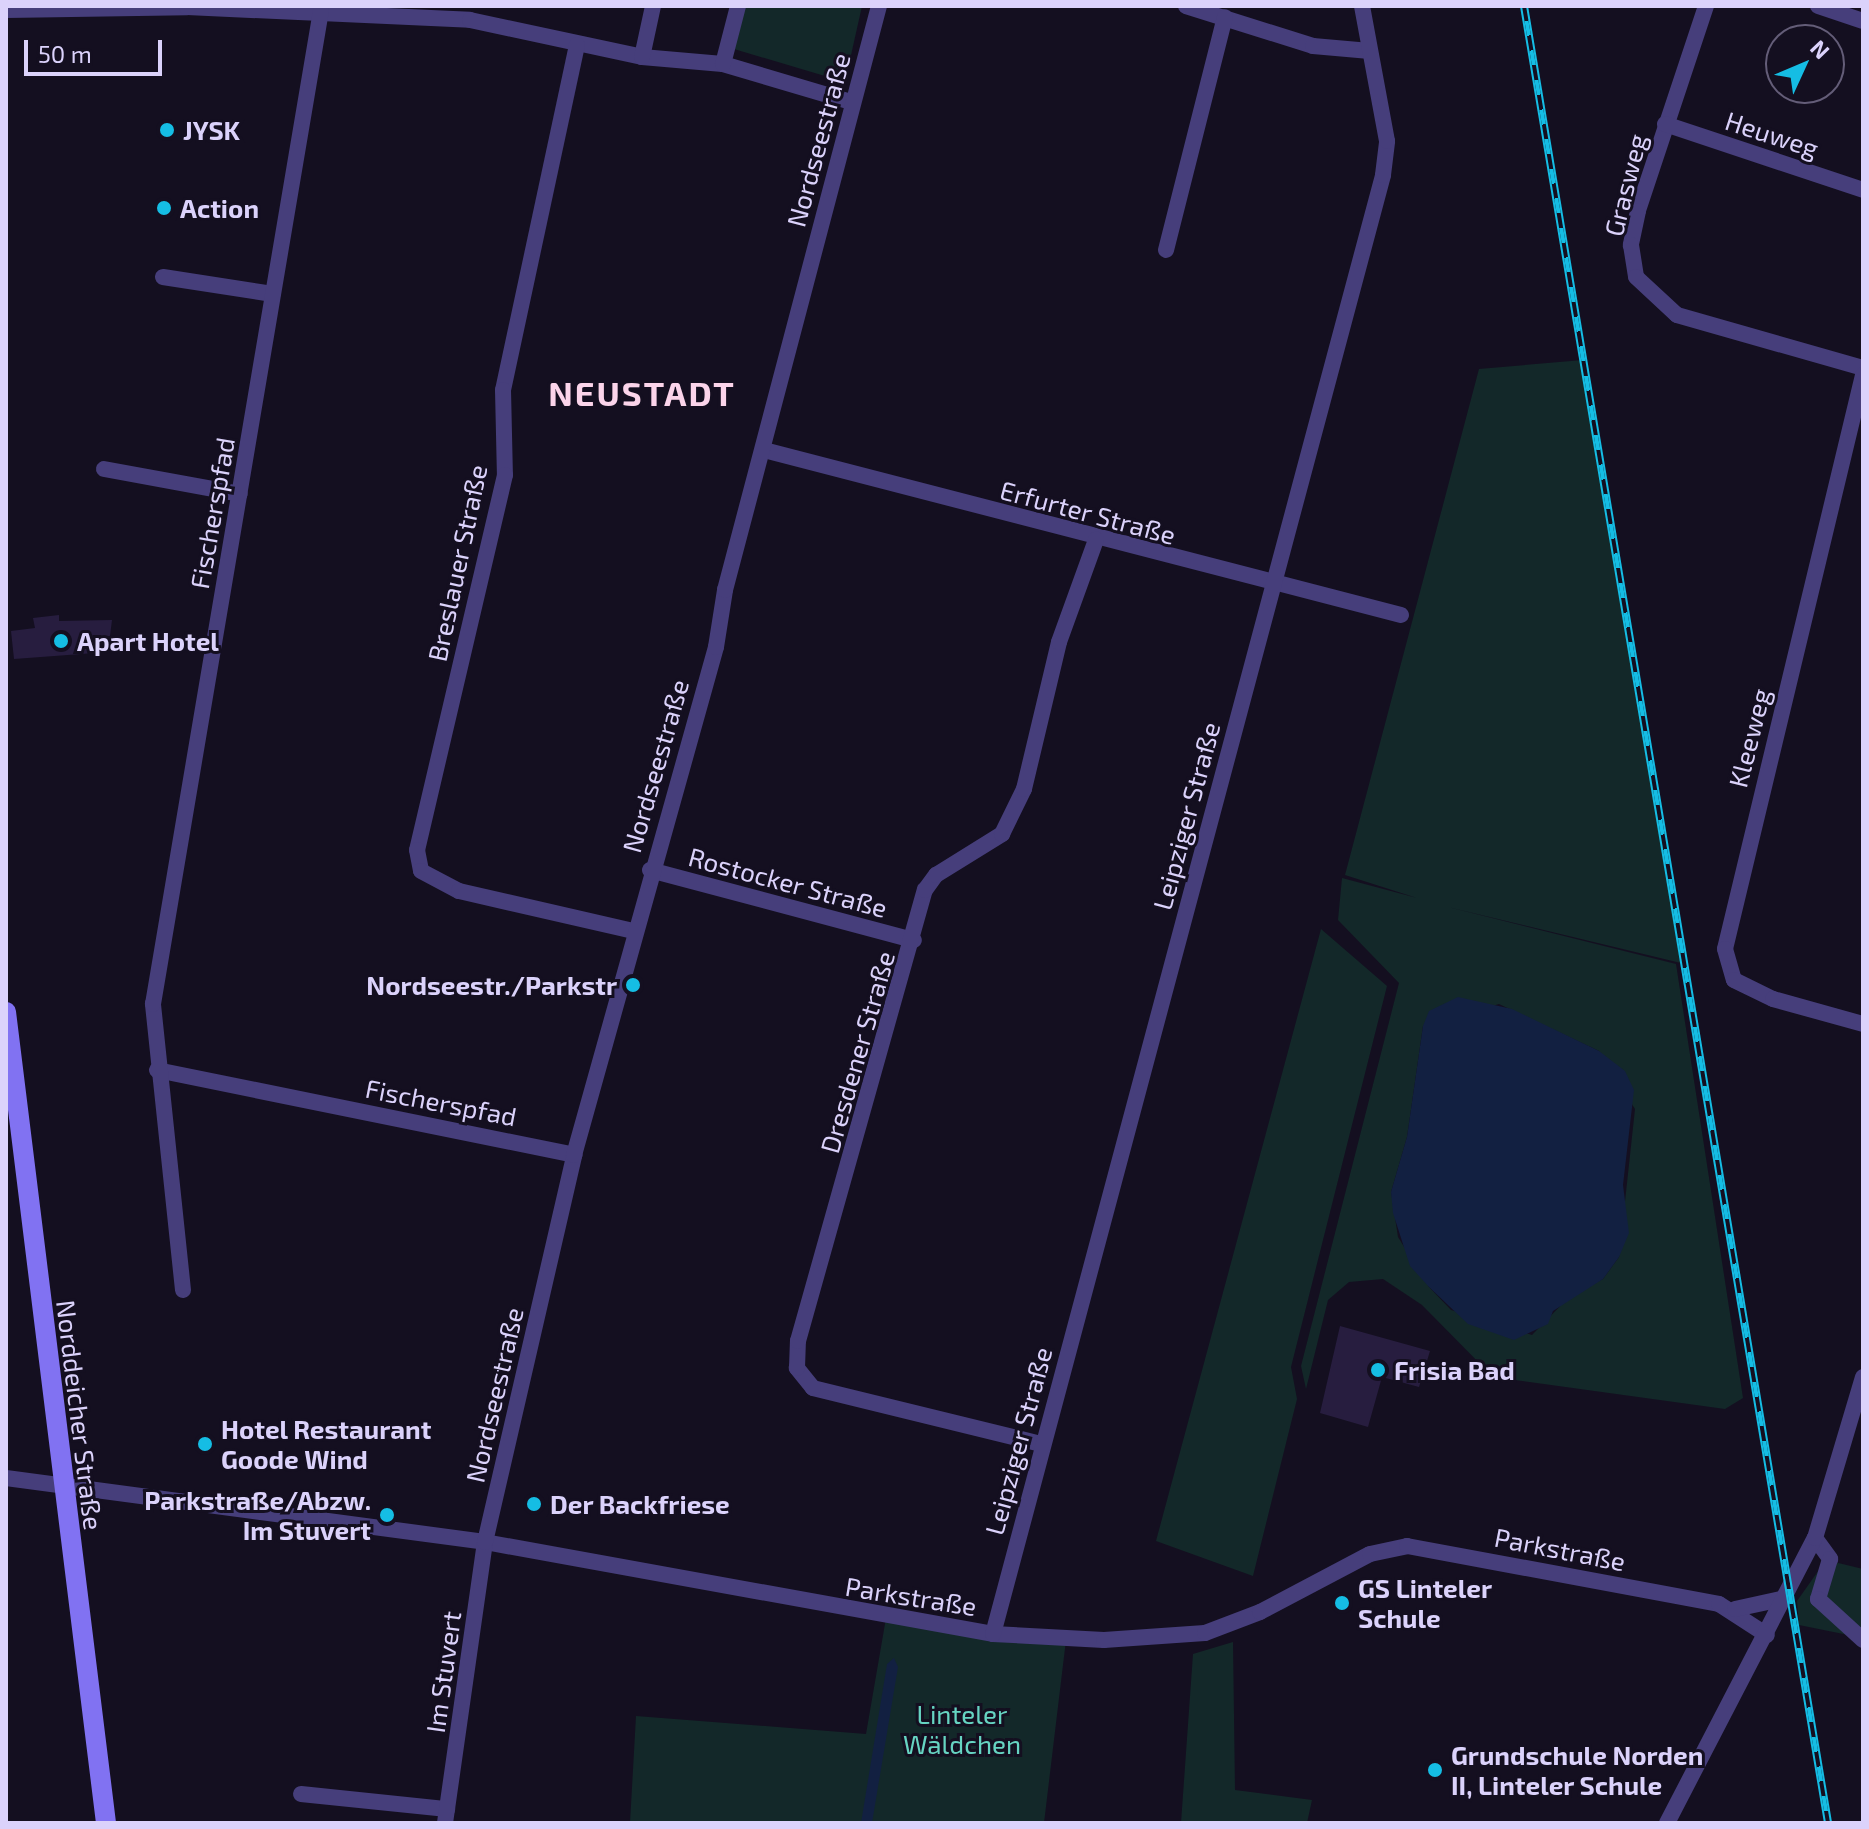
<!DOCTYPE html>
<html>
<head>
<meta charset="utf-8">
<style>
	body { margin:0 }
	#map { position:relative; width:1869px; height:1829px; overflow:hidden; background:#140f20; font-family:"Exo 2",sans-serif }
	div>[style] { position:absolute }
	.green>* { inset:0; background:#132829 }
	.water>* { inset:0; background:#122041 }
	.building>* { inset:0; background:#271d3f }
	.street>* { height:16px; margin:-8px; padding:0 8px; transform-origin:8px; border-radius:8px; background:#463e7b }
	.secondary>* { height:20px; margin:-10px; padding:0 10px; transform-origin:10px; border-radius:10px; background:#8172f2 }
	.rail>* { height:8px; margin-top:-4px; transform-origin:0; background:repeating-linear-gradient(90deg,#140f20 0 15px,#15bde4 0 30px); box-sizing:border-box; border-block:2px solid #15bde4 }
	.dots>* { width:22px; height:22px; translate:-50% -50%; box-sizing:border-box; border:4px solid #140f20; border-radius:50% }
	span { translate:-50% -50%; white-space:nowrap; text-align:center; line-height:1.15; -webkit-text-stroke:6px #140f20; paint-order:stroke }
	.poi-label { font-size:26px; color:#dbd2fb; font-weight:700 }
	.left { translate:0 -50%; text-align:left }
	.right { translate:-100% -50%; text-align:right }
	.street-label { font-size:26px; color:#dbd2fb }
	.park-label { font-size:26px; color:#66d4c2 }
	.district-label { font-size:34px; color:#fbd4ea; font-weight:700; letter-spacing:2px }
	.frame { position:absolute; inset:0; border:8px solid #dbd2fb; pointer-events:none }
	.north { position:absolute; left:1765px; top:24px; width:80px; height:80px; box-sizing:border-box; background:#140f20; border:2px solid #645d78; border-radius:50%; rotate:46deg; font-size:22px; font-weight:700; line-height:32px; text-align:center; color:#dbd2fb }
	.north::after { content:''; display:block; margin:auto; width:28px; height:36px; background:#15bde4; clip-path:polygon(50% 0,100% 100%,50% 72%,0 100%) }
	.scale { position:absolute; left:24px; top:40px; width:138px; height:36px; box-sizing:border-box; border:4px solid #dbd2fb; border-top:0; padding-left:10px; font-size:24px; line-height:28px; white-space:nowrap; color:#dbd2fb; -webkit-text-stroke:6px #140f20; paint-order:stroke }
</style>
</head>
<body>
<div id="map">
	<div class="green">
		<div style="clip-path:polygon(744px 6px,862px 6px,845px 82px,734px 49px)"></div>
		<div style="clip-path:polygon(evenodd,1583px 360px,1685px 964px,1448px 907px,1676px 964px,1743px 1398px,1725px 1409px,1493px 1377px,1422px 1305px,1383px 1279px,1349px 1282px,1328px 1300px,1306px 1389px,1301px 1366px,1399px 983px,1338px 920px,1342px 878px,1417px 898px,1345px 875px,1479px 369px,1583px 360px,1499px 1004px,1599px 1051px,1635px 1109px,1619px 1257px,1603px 1279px,1569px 1297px,1532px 1335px,1451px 1310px,1429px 1287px,1398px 1237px,1391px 1192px,1407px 1137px,1423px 1026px,1499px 1004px)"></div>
		<div style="clip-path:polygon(1321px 929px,1387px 986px,1291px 1367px,1297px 1399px,1253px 1576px,1156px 1541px)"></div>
		<div style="clip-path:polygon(1826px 1560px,1863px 1569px,1863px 1638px,1799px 1625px,1797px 1601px)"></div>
		<div style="clip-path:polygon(886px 1618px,1066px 1640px,1044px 1823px,630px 1823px,636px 1716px,866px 1734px)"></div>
		<div style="clip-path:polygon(1233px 1642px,1235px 1790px,1312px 1800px,1307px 1823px,1181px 1823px,1193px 1654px)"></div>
	</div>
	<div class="water">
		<div style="clip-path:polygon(1458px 997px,1512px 1009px,1599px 1051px,1625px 1071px,1634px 1090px,1623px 1185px,1629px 1233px,1619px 1257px,1603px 1279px,1553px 1311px,1548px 1324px,1514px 1340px,1468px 1324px,1429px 1287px,1410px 1266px,1393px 1213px,1391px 1192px,1407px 1137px,1423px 1026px,1429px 1011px)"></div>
		<div style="clip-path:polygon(894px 1658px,898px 1667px,872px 1823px,861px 1823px,887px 1664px)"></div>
	</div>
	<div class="building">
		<div style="clip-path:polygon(59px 615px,59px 621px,112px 620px,108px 652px,14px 659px,11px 631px,35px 628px,33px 618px)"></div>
		<div style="clip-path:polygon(1340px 1326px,1430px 1351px,1419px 1387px,1382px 1377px,1368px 1427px,1320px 1413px)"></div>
	</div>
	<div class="street">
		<div style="left:1186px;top:6px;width:133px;rotate:17.5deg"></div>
		<div style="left:1313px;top:46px;width:57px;rotate:5deg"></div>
		<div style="left:1706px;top:6px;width:216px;rotate:108.4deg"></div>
		<div style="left:1638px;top:211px;width:35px;rotate:102deg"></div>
		<div style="left:1631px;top:245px;width:32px;rotate:81deg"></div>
		<div style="left:1636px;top:277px;width:56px;rotate:42.8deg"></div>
		<div style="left:1677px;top:315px;width:193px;rotate:15.9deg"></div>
		<div style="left:1818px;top:6px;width:47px;rotate:18.4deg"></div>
		<div style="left:6px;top:10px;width:181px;rotate:-0.9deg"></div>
		<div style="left:187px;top:7px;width:283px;rotate:2.6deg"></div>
		<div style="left:470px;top:20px;width:176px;rotate:12.1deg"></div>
		<div style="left:642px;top:57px;width:81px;rotate:4.9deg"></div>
		<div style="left:723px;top:64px;width:134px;rotate:16.5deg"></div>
		<div style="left:577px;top:45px;width:353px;rotate:102.1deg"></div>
		<div style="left:503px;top:390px;width:85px;rotate:88.7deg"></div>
		<div style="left:505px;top:475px;width:385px;rotate:103.2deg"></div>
		<div style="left:417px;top:850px;width:21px;rotate:79deg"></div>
		<div style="left:421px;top:871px;width:43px;rotate:27.8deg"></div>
		<div style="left:459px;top:891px;width:180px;rotate:12.9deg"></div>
		<div style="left:642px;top:57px;width:52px;rotate:-77.8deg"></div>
		<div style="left:723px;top:64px;width:60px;rotate:-75.5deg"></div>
		<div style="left:1665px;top:124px;width:209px;rotate:18.4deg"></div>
		<div style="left:1166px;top:250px;width:240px;rotate:-75.8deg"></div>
		<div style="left:163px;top:277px;width:111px;rotate:8.8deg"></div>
		<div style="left:1863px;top:375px;width:590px;rotate:103.52deg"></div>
		<div style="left:1725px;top:949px;width:32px;rotate:74deg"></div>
		<div style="left:1734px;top:980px;width:43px;rotate:26deg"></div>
		<div style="left:1773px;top:999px;width:93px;rotate:15.5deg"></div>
		<div style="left:764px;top:450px;width:658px;rotate:14.52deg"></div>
		<div style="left:104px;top:469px;width:138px;rotate:10.4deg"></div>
		<div style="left:650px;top:870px;width:273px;rotate:14.9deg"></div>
		<div style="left:157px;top:1070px;width:426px;rotate:11.5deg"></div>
		<div style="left:183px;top:1290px;width:288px;rotate:-96deg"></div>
		<div style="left:153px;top:1004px;width:1007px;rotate:-80.4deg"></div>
		<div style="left:1041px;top:1444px;width:235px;rotate:-166.2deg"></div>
		<div style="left:813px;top:1388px;width:26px;rotate:-129deg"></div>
		<div style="left:797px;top:1368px;width:27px;rotate:-88deg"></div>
		<div style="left:798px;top:1341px;width:469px;rotate:-74.3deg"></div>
		<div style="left:925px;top:890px;width:19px;rotate:-54deg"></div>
		<div style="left:936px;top:875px;width:78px;rotate:-31.8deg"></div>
		<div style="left:1002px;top:834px;width:50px;rotate:-63.9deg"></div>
		<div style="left:1024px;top:789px;width:151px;rotate:-76.6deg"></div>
		<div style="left:1059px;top:642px;width:109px;rotate:-70.1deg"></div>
		<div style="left:6px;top:1478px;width:483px;rotate:7.6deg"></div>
		<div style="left:485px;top:1542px;width:516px;rotate:10.27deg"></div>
		<div style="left:993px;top:1634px;width:111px;rotate:3.1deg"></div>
		<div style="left:1104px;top:1640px;width:101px;rotate:-4deg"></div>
		<div style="left:1205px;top:1633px;width:59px;rotate:-20.9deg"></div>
		<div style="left:1260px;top:1612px;width:124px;rotate:-27.8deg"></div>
		<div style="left:1370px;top:1554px;width:38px;rotate:-12deg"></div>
		<div style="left:1407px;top:1546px;width:317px;rotate:10.5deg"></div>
		<div style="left:1719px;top:1604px;width:57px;rotate:32.9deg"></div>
		<div style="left:1815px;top:1538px;width:26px;rotate:54deg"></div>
		<div style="left:1830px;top:1559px;width:42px;rotate:106.7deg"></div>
		<div style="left:1818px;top:1599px;width:61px;rotate:42.3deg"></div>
		<div style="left:1735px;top:1609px;width:52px;rotate:-12.2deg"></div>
		<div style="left:993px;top:1634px;width:1510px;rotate:-75.03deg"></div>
		<div style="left:1383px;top:175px;width:34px;rotate:-83deg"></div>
		<div style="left:1387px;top:141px;width:137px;rotate:-100.5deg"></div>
		<div style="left:301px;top:1794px;width:147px;rotate:5.9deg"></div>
		<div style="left:445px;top:1823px;width:284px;rotate:-81.9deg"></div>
		<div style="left:485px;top:1542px;width:397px;rotate:-77deg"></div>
		<div style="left:574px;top:1155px;width:527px;rotate:-74.38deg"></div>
		<div style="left:716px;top:647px;width:58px;rotate:-81deg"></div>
		<div style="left:725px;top:590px;width:604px;rotate:-75.23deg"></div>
		<div style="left:1667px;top:1823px;width:321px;rotate:-62.6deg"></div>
		<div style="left:1815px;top:1538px;width:168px;rotate:-73.4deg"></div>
	</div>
	<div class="secondary">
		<div style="left:6px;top:1012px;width:817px;rotate:82.97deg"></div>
	</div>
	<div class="rail">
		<div style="left:1524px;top:6px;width:1842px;rotate:80.5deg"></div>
	</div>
	<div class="dots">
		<div style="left:167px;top:130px;background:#15bde4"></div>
		<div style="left:164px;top:208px;background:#15bde4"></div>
		<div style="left:61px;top:641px;background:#15bde4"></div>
		<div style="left:633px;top:985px;background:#15bde4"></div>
		<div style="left:1378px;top:1370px;background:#15bde4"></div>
		<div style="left:205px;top:1444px;background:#15bde4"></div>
		<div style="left:534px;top:1504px;background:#15bde4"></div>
		<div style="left:387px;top:1515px;background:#15bde4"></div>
		<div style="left:1342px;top:1603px;background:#15bde4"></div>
		<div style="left:1435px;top:1770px;background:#15bde4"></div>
	</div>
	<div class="poi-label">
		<span class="left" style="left:183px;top:130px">JYSK</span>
		<span class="left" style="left:180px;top:208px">Action</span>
		<span class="left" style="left:77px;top:641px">Apart Hotel</span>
		<span class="right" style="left:617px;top:985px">Nordseestr./Parkstr</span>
		<span class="left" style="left:1394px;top:1370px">Frisia Bad</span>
		<span class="left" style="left:221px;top:1444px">Hotel Restaurant<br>Goode Wind</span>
		<span class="right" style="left:371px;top:1515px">Parkstraße/Abzw.<br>Im Stuvert</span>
		<span class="left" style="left:550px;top:1504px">Der Backfriese</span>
		<span class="left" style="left:1358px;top:1603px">GS Linteler<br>Schule</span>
		<span class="left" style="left:1451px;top:1770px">Grundschule Norden<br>II, Linteler Schule</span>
	</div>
	<div class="street-label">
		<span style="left:1772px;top:134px;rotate:18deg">Heuweg</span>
		<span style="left:818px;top:140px;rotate:-75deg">Nordseestraße</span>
		<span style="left:1625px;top:185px;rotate:-76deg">Grasweg</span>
		<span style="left:1088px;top:512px;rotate:15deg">Erfurter Straße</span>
		<span style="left:212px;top:513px;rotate:-80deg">Fischerspfad</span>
		<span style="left:457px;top:563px;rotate:-78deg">Breslauer Straße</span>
		<span style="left:1749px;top:738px;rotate:-76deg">Kleeweg</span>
		<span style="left:655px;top:766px;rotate:-74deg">Nordseestraße</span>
		<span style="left:1186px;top:816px;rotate:-75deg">Leipziger Straße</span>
		<span style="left:788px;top:882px;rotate:15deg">Rostocker Straße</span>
		<span style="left:857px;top:1052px;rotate:-74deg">Dresdener Straße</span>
		<span style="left:441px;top:1102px;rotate:11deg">Fischerspfad</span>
		<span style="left:494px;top:1395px;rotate:-77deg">Nordseestraße</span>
		<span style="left:80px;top:1415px;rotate:83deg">Norddeicher Straße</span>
		<span style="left:1018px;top:1441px;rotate:-75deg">Leipziger Straße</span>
		<span style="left:1560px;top:1549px;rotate:11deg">Parkstraße</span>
		<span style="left:911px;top:1596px;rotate:9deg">Parkstraße</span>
		<span style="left:443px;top:1672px;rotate:-82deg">Im Stuvert</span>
	</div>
	<div class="park-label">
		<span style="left:962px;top:1729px">Linteler<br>Wäldchen</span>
	</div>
	<div class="district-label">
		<span style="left:642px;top:393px">NEUSTADT</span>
	</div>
	<div class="frame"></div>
	<div class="north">N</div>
	<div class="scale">50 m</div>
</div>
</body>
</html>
